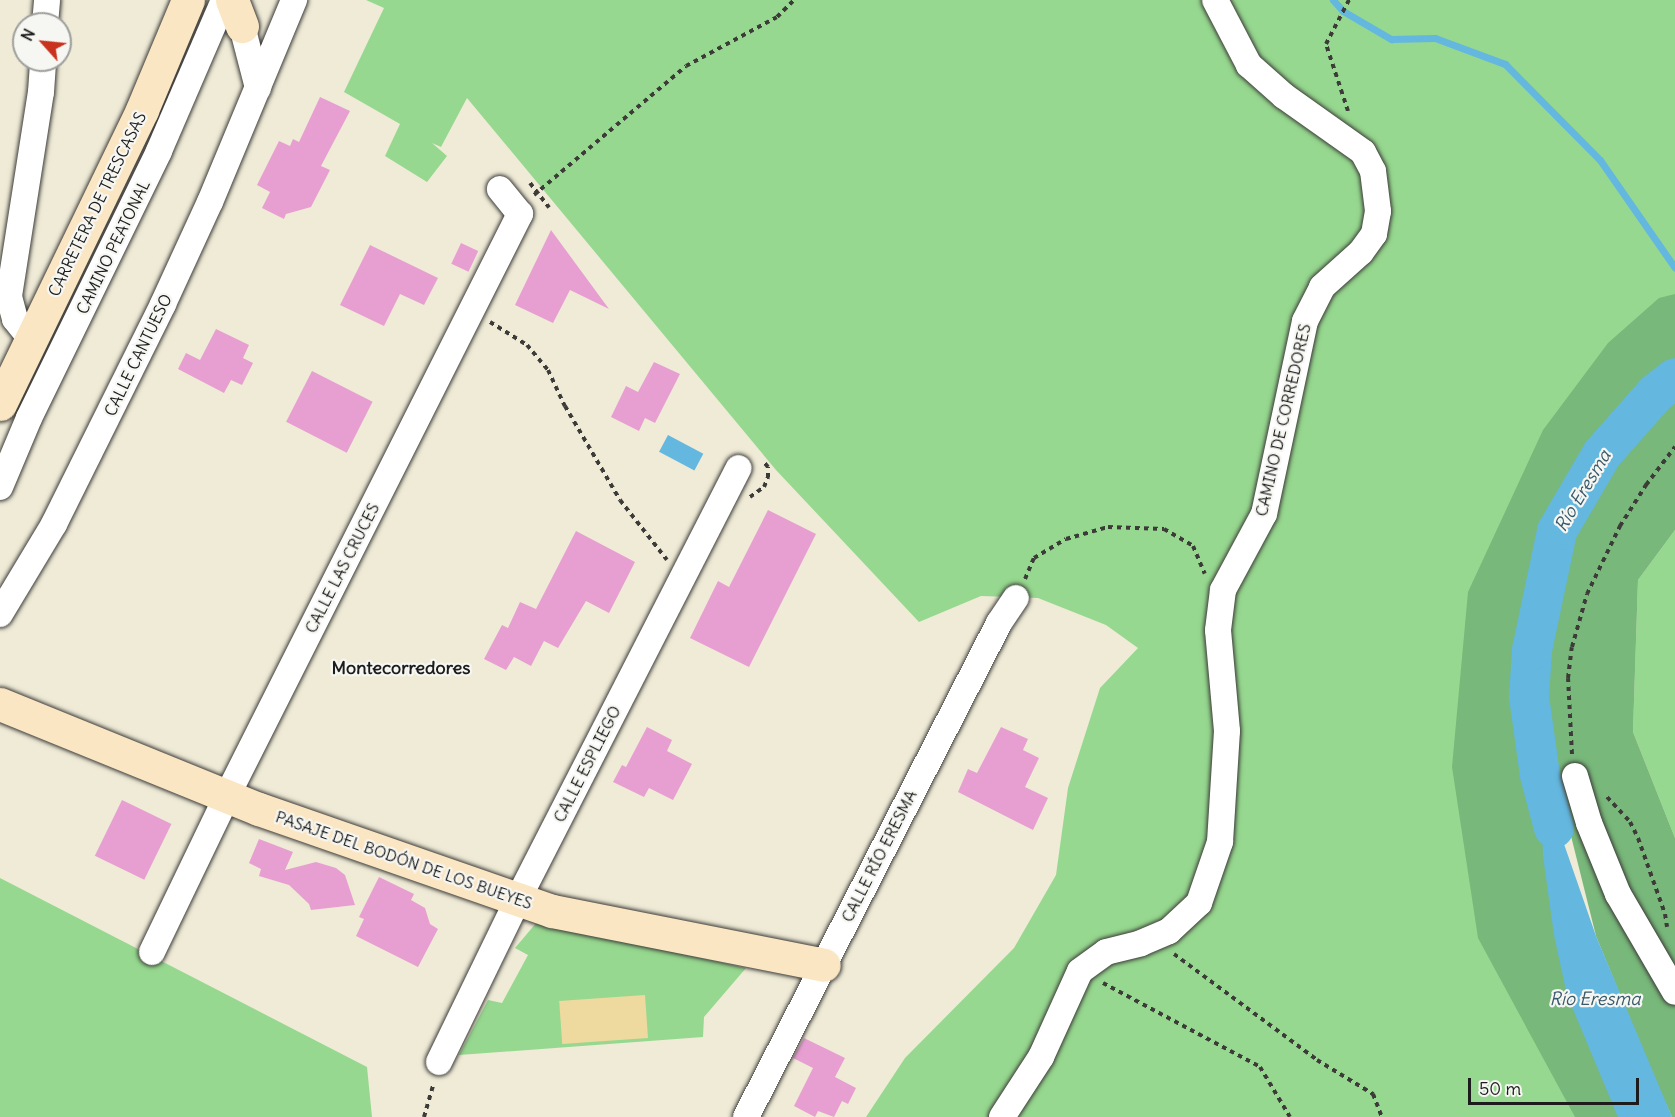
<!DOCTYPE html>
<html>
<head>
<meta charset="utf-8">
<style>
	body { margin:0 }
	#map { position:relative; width:1675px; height:1117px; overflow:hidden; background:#efebd7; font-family:Delius,sans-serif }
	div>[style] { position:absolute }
	.green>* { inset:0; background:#96d88f }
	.forest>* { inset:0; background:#78b87a }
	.sand>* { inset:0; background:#eeda9e; transform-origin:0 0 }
	.water>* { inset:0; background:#64b7df; transform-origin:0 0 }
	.stream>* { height:7px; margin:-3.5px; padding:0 3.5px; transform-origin:3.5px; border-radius:3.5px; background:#64b7df }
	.river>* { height:40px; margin:-20px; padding:0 20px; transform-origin:20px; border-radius:20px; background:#64b7df }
	.building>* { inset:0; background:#e79fd2; transform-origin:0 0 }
	.path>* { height:4px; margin-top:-2px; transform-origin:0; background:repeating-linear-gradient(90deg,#3c3b38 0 4.5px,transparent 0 9px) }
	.roads { filter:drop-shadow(0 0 2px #3c3b38) drop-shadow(0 0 2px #3c3b38) }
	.street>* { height:26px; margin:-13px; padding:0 13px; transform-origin:13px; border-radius:13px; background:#fff }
	.secondary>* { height:33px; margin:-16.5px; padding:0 16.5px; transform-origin:16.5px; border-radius:16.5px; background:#fbe6c4 }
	span { translate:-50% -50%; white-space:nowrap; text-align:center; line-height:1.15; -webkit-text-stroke:4.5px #f6f6f2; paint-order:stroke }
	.street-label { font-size:16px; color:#1c1c1c }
	.water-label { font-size:18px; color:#395a6a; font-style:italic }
	.neighbourhood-label { font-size:18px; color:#1c1c1c; font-weight:700 }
	.north { position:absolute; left:12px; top:12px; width:60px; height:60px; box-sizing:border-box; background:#f6f6f2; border:2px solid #9f9f9c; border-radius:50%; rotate:297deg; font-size:16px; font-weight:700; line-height:24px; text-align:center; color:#1c1c1c }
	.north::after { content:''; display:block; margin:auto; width:21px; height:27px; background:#c8321e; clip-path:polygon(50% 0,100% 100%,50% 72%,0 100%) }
	.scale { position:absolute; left:1468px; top:1078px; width:171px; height:27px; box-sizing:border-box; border:3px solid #1c1c1c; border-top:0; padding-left:8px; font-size:18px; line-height:21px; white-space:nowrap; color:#1c1c1c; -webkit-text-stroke:4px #f6f6f2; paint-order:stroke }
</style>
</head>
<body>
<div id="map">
	<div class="green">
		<div style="clip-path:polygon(366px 0,1675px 0,1675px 378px,1557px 531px,1532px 650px,1529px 697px,1540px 775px,1641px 1117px,866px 1117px,905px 1058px,1014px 948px,1056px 875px,1068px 788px,1100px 688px,1138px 648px,1106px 625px,1038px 598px,981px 596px,919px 622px,776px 470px,467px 98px,441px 147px,432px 143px,447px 156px,427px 182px,385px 156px,400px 124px,344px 92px,384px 8px)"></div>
		<div style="clip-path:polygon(1675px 530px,1675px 838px,1633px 732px,1638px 580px)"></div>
		<div style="clip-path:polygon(0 878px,367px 1067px,372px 1117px,0 1117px)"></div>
		<div style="clip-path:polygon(537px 922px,746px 968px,704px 1017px,703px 1037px,459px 1055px,488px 1000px,502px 1003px,528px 955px,515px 948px)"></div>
	</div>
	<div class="forest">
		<div style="clip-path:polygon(1675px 294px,1675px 530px,1638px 580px,1633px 732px,1675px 838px,1675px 1117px,1672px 1117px,1656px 1082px,1596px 936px,1552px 760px,1528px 584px,1522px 736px,1551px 875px,1642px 1117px,1575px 1117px,1478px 938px,1452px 767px,1468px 592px,1543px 430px,1608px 343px,1659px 298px)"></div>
	</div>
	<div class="sand">
		<div style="left:645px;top:995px;width:43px;height:86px;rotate:86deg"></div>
	</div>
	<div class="water">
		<div style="left:668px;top:435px;width:40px;height:19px;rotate:28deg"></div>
		<div style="clip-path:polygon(1540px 775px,1596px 936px,1672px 1117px,1618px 1117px,1567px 995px,1554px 935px,1543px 856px)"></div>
	</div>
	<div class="stream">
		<div style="left:1333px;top:0;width:15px;rotate:48deg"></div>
		<div style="left:1343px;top:11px;width:56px;rotate:30.3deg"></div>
		<div style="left:1391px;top:39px;width:44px;rotate:-1.3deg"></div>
		<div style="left:1435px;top:38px;width:75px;rotate:20.4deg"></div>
		<div style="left:1505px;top:64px;width:135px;rotate:45.3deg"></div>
		<div style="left:1600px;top:160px;width:131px;rotate:55.2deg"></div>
	</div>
	<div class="river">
		<div style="left:1554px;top:828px;width:55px;rotate:-104.8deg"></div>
		<div style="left:1540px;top:775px;width:79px;rotate:-98deg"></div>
		<div style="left:1529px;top:697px;width:47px;rotate:-86.3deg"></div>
		<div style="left:1532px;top:650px;width:122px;rotate:-78.1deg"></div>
		<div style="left:1557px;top:531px;width:89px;rotate:-59.7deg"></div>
		<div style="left:1602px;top:454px;width:81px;rotate:-48.5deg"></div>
		<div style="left:1656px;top:393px;width:24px;rotate:-38deg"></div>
	</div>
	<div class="building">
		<div style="clip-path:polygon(320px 97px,350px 111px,321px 166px,330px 170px,311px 207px,286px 214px,284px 219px,262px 208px,270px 192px,257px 185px,279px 141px,290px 146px,293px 139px,299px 142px)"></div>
		<div style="clip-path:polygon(551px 230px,609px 309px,570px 290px,553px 323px,515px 305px)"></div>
		<div style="left:461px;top:243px;width:19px;height:23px;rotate:25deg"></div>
		<div style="clip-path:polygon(370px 245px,438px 278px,424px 305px,400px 294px,384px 326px,340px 305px)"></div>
		<div style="clip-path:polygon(216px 329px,249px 345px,243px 358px,253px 363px,242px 385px,231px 380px,224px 393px,178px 369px,186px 353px,200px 360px)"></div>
		<div style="clip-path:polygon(654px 362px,680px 374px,655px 423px,645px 418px,639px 431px,611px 417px,626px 386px,638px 392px)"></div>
		<div style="left:312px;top:371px;width:68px;height:57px;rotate:27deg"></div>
		<div style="clip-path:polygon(768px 510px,816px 534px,749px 667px,690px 638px,718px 581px,729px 587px)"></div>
		<div style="clip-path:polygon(576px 531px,635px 562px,609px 613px,586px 601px,558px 648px,544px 641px,531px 666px,514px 657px,506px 670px,484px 659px,502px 625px,508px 628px,520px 602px,536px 609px)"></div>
		<div style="clip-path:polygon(647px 727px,672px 740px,667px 751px,692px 764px,673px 800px,649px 788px,644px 797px,613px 782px,622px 765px,626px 767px)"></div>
		<div style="clip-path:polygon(1001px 727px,1028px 739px,1023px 750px,1039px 758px,1025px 787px,1048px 798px,1033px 830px,958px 792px,968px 769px,977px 773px)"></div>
		<div style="left:122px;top:800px;width:55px;height:62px;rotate:26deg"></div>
		<div style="clip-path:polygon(259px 839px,293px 852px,285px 870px,316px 862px,336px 868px,345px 875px,355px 905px,311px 910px,309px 904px,289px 885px,259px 876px,261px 869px,249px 863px)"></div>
		<div style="clip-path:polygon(379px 877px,414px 894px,411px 900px,425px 908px,430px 924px,438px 929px,418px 967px,356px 936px,364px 919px,359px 917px)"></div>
		<div style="clip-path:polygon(804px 1038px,845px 1058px,835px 1077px,856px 1088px,848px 1104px,842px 1101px,834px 1117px,818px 1111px,815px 1117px,794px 1106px,813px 1068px,793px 1058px)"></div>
	</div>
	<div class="path">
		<div style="left:1348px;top:111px;width:71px;rotate:-108.2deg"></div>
		<div style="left:1326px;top:44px;width:50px;rotate:-62.4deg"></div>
		<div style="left:530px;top:183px;width:31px;rotate:52deg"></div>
		<div style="left:534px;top:195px;width:199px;rotate:-40.3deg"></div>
		<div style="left:686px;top:66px;width:103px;rotate:-28.3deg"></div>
		<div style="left:777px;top:17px;width:24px;rotate:-45deg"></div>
		<div style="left:490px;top:322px;width:44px;rotate:31.9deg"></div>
		<div style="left:527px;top:345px;width:33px;rotate:50deg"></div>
		<div style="left:548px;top:370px;width:40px;rotate:65deg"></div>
		<div style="left:565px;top:406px;width:109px;rotate:59.7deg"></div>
		<div style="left:620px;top:500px;width:76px;rotate:51.9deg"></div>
		<div style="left:750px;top:497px;width:17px;rotate:-36deg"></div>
		<div style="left:764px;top:487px;width:11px;rotate:-68deg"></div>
		<div style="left:768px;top:477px;width:10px;rotate:-90deg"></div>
		<div style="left:768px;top:467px;width:8px;rotate:-130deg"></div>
		<div style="left:1025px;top:579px;width:23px;rotate:-67deg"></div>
		<div style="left:1034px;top:558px;width:37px;rotate:-31deg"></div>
		<div style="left:1066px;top:539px;width:44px;rotate:-15.9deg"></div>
		<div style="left:1108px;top:527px;width:56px;rotate:2deg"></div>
		<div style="left:1164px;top:529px;width:34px;rotate:30deg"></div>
		<div style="left:1193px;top:546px;width:30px;rotate:67deg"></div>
		<div style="left:1572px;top:754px;width:76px;rotate:-93deg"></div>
		<div style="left:1568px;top:678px;width:31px;rotate:-83deg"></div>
		<div style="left:1572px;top:647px;width:55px;rotate:-74.2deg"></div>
		<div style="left:1587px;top:594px;width:76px;rotate:-64.1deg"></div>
		<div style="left:1620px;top:526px;width:49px;rotate:-57.6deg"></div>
		<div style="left:1646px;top:485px;width:48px;rotate:-52.7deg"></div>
		<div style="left:1607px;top:797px;width:34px;rotate:47deg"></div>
		<div style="left:1630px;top:822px;width:18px;rotate:63deg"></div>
		<div style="left:1638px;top:838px;width:81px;rotate:70.4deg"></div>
		<div style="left:1665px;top:914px;width:13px;rotate:81deg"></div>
		<div style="left:1174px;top:954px;width:178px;rotate:36.5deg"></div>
		<div style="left:1317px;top:1060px;width:66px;rotate:31.3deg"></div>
		<div style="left:1373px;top:1094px;width:25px;rotate:69deg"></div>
		<div style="left:1103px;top:983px;width:178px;rotate:28.1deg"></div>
		<div style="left:1260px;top:1067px;width:58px;rotate:59deg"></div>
		<div style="left:424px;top:1117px;width:35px;rotate:-74deg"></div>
	</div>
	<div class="roads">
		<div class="street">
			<div style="left:45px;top:24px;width:24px;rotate:-85deg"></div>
			<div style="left:242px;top:26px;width:64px;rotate:75.5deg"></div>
			<div style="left:32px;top:340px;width:27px;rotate:-129deg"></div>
			<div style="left:15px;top:319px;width:24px;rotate:-105deg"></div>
			<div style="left:9px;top:296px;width:206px;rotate:-81.1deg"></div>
			<div style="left:41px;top:92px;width:32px;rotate:-86deg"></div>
			<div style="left:0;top:487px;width:75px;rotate:-67.2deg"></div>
			<div style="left:29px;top:418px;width:297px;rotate:-64deg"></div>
			<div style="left:159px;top:151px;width:159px;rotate:-66.7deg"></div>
			<div style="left:0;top:614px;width:105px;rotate:-59deg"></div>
			<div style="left:54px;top:524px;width:246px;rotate:-63.6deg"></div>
			<div style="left:163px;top:304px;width:112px;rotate:-65.3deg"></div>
			<div style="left:210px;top:202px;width:219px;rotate:-67.4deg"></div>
			<div style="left:1575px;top:776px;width:49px;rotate:73.4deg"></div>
			<div style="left:1589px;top:823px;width:77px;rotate:67.8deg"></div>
			<div style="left:1618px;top:894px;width:113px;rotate:59.8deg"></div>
			<div style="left:152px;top:952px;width:173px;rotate:-64.3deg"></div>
			<div style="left:227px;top:796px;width:652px;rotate:-63.28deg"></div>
			<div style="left:520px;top:214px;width:32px;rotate:-129deg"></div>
			<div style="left:439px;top:1062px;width:181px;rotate:-64.1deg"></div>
			<div style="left:518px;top:899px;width:484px;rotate:-62.9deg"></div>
			<div style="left:746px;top:1117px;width:555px;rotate:-62.88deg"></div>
			<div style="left:999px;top:623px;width:30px;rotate:-56deg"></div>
			<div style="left:1002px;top:1117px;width:72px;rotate:-57deg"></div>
			<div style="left:1041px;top:1057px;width:94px;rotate:-65.6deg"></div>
			<div style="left:1080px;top:971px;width:32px;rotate:-36deg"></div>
			<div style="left:1106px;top:952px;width:36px;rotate:-14deg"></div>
			<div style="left:1141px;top:943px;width:30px;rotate:-23deg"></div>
			<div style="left:1169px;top:931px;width:41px;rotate:-43deg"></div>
			<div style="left:1199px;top:903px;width:65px;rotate:-71deg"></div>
			<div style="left:1220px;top:842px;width:111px;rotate:-86.4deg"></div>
			<div style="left:1227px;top:731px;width:101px;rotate:-95.1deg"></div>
			<div style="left:1218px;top:630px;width:40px;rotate:-82.9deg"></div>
			<div style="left:1223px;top:590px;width:86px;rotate:-61.7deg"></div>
			<div style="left:1264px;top:514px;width:197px;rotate:-78deg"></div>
			<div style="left:1305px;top:321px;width:38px;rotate:-63deg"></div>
			<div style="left:1322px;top:287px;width:52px;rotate:-41.9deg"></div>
			<div style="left:1361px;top:252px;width:22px;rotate:-54deg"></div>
			<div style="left:1374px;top:234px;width:23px;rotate:-80deg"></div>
			<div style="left:1378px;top:211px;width:40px;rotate:-97.1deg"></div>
			<div style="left:1373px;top:171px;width:21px;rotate:-118deg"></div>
			<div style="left:1363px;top:152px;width:97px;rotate:-144.7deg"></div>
			<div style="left:1284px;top:96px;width:47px;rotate:-138.5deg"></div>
			<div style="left:1249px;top:65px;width:73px;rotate:-117.6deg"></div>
		</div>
		<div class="secondary">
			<div style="left:232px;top:0;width:28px;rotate:69deg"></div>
			<div style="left:0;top:404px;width:326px;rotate:-64.2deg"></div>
			<div style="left:142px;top:110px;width:119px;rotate:-67.3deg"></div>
			<div style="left:0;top:704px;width:279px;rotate:22.1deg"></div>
			<div style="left:259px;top:809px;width:310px;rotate:19.2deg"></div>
			<div style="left:552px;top:911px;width:277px;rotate:11.2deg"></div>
		</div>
	</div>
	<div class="street-label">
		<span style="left:97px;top:204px;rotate:-64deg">CARRETERA DE TRESCASAS</span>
		<span style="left:113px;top:247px;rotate:-64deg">CAMINO PEATONAL</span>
		<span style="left:138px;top:355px;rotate:-64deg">CALLE CANTUESO</span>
		<span style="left:1283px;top:420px;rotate:-77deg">CAMINO DE CORREDORES</span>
		<span style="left:342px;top:568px;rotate:-63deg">CALLE LAS CRUCES</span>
		<span style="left:587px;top:764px;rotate:-63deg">CALLE ESPLIEGO</span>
		<span style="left:879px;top:856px;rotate:-63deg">CALLE RÍO ERESMA</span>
		<span style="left:404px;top:860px;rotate:19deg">PASAJE DEL BODÓN DE LOS BUEYES</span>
	</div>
	<div class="water-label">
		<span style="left:1583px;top:491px;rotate:-59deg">Río Eresma</span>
		<span style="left:1595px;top:999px">Río Eresma</span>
	</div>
	<div class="neighbourhood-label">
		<span style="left:401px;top:668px">Montecorredores</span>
	</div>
	<div class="north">N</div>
	<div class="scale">50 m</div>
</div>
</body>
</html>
